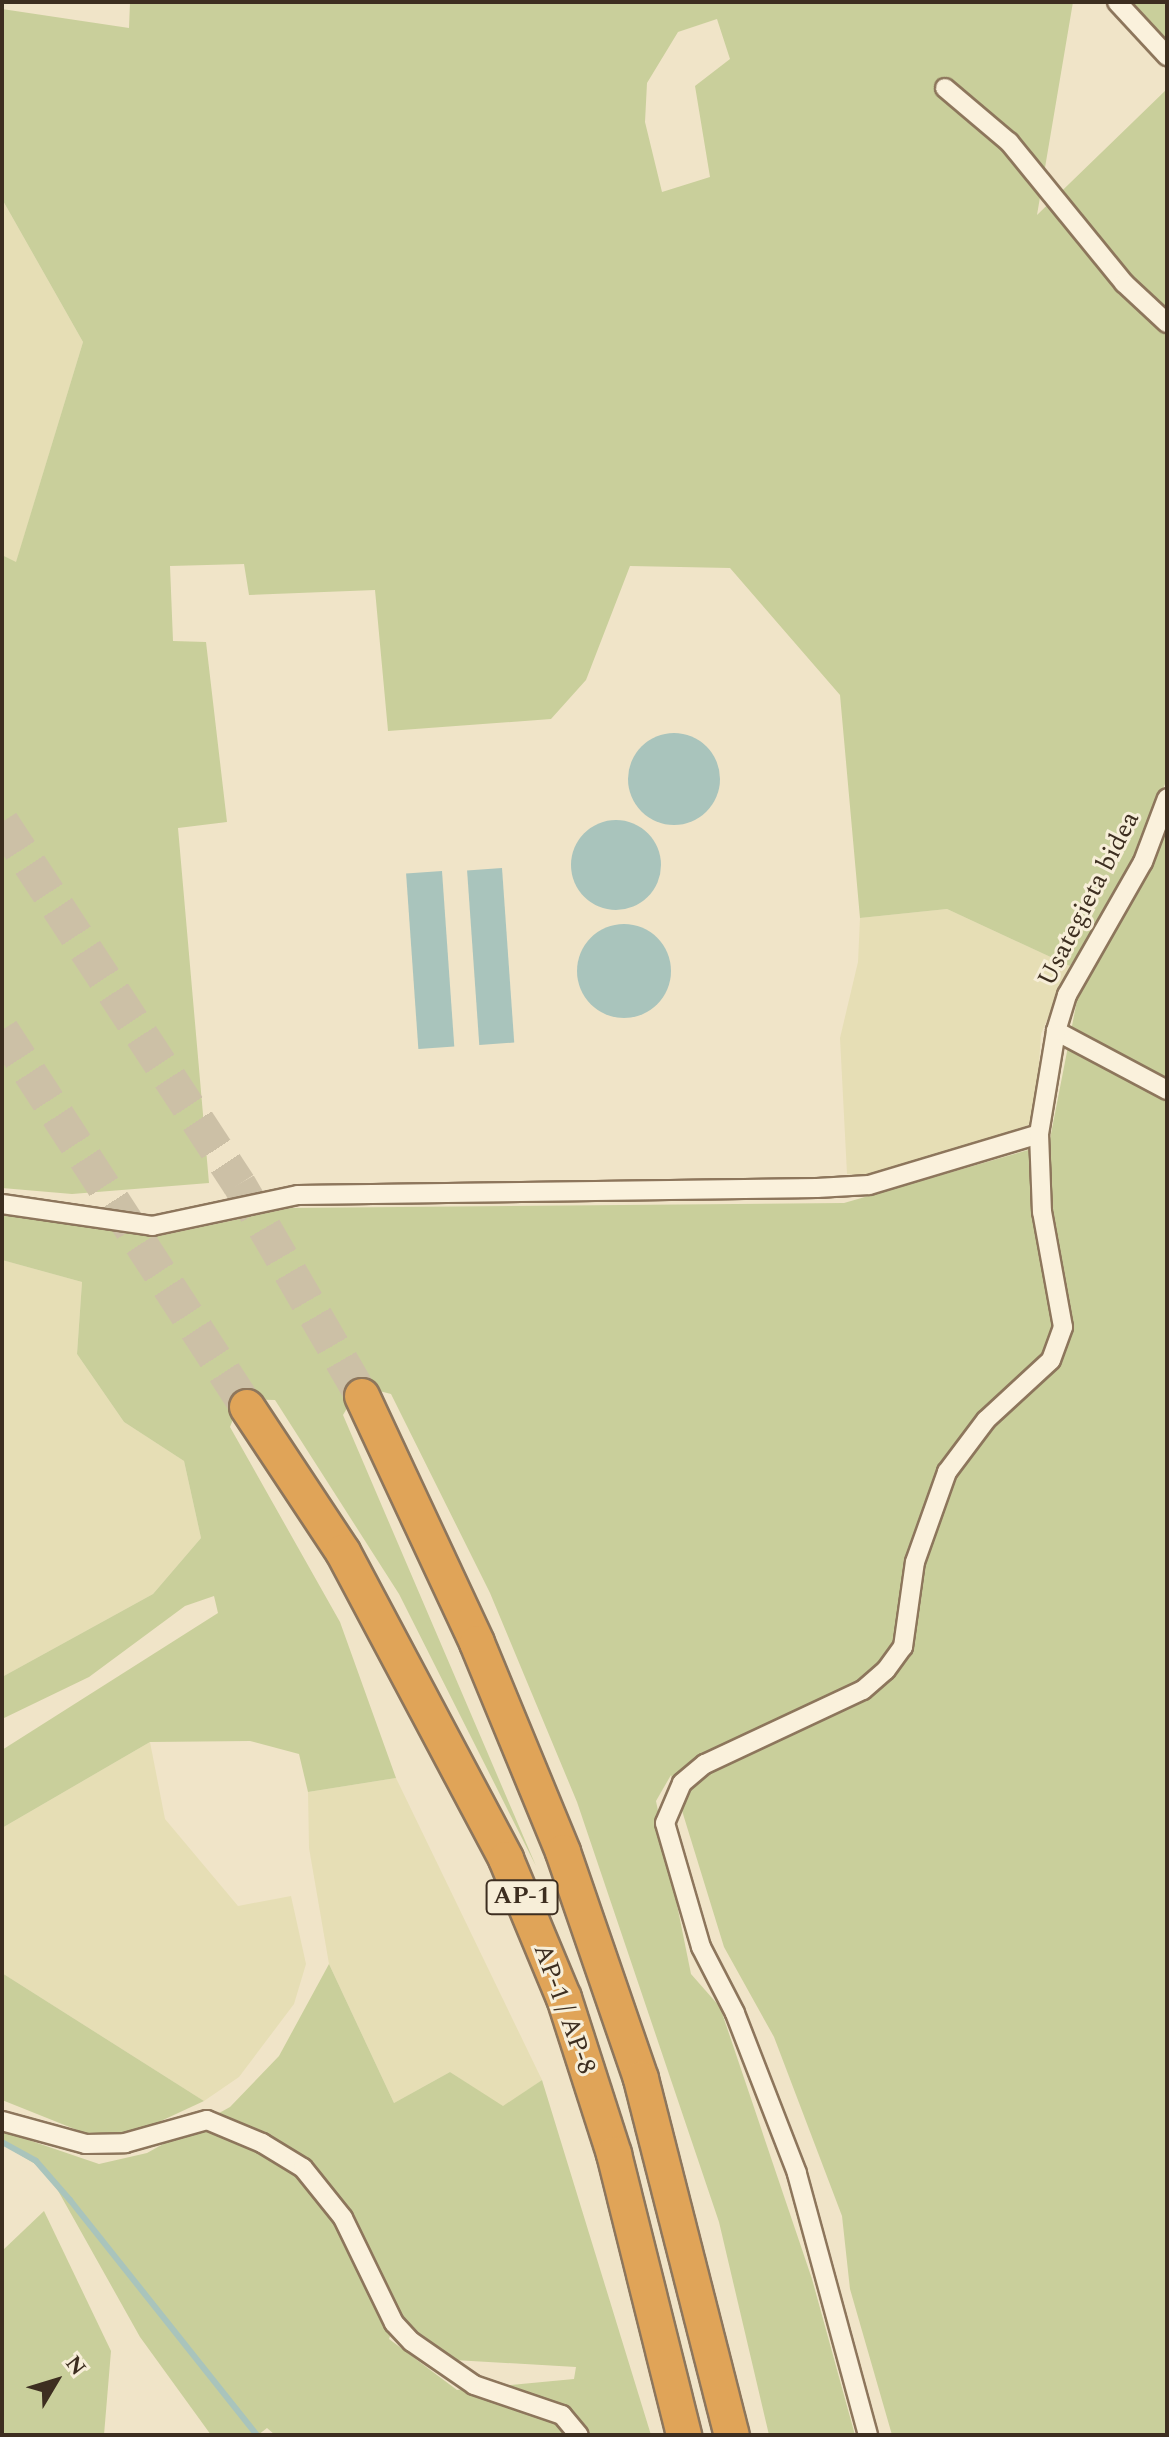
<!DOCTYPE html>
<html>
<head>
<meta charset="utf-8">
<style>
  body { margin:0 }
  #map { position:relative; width:1169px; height:2437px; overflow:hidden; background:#f0e4c8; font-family:Spectral,serif }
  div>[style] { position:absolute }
  .farmland>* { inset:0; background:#e6deb5 }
  .green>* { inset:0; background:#c9cf9b }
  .water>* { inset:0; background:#a9c4bc; transform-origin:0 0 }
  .round { border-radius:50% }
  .stream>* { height:6px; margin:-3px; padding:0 3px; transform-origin:3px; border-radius:3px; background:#a9c4bc }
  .highway-tunnel>* { height:34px; margin-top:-17px; transform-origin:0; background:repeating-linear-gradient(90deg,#ccc0a6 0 34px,transparent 0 51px) }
  .roads { filter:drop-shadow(2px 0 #8d765c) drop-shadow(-2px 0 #8d765c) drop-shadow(0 2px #8d765c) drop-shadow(0 -2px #8d765c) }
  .street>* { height:18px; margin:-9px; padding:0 9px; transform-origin:9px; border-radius:9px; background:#faf1dc }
  .highway>* { height:34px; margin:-17px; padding:0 17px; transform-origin:17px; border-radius:17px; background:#e0a458 }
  span { translate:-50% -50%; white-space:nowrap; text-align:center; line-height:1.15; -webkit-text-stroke:6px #f7eed8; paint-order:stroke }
  .shield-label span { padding:2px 6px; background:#f7eed8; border:2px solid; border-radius:6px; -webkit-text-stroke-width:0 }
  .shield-label { font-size:24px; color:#3d2e20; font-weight:700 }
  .street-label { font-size:26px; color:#3d2e20 }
  .frame { position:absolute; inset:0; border:4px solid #3d2e20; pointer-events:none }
  .north { position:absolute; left:16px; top:2341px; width:80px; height:80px; -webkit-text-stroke:6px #f7eed8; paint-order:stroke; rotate:52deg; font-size:22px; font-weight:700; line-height:32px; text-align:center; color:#3d2e20 }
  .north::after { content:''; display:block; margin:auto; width:28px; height:36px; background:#3d2e20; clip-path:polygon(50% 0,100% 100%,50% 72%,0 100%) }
</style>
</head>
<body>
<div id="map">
  <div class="farmland">
    <div style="clip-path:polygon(2px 199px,83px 342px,16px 563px,2px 555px)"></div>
    <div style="clip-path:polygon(947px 909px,1070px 966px,1041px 1034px,1035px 1123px,872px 1177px,847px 1174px,840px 1038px,858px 962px,860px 918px)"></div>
    <div style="clip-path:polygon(2px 1260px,82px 1282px,77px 1354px,124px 1422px,184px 1461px,201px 1538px,153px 1594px,2px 1677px)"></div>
    <div style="clip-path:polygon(150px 1742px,165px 1819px,238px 1906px,291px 1896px,306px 1964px,294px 2004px,239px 2077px,204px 2101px,2px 1973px,2px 1828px)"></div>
    <div style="clip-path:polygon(396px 1778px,542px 2080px,503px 2107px,450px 2072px,394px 2103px,329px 1964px,309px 1848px,308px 1792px)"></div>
  </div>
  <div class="green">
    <div style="clip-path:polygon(evenodd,130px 2px,1073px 2px,1037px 215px,1167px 89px,1167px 779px,1126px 881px,1070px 966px,947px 909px,860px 918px,840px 695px,730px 568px,630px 566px,586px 680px,551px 719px,388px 731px,375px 590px,249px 595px,244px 564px,170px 566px,173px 641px,206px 642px,227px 822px,178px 828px,209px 1183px,72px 1194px,2px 1188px,2px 555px,16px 562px,83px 342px,2px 199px,2px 9px,129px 28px,130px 2px,717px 19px,730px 59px,695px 86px,710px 177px,662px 192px,645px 122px,647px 83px,678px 32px,717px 19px)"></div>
    <div style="clip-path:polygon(1128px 2px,1167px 2px,1167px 41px)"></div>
    <div style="clip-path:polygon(1167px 820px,1167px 2435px,892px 2435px,850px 2289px,842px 2216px,774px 2037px,724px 1947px,671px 1775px,656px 1801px,691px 1974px,720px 2007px,812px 2279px,855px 2435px,769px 2435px,719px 2222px,577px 1802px,490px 1593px,391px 1394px,360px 1386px,343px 1415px,536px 1866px,399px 1594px,275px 1400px,241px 1399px,230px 1427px,340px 1622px,396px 1778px,308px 1792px,299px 1754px,250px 1741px,150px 1742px,2px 1828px,2px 1750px,218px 1613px,214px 1596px,185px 1606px,89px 1677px,2px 1719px,2px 1677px,153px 1594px,201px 1538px,184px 1461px,124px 1422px,77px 1354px,82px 1282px,2px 1260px,2px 1215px,159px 1236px,291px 1208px,844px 1203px,1049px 1144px,1079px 990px)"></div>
    <div style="clip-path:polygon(evenodd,329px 1964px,394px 2103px,450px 2072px,503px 2106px,542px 2080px,651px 2435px,275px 2435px,267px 2428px,258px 2435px,211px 2435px,140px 2337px,47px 2171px,2px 2144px,2px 2131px,99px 2164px,147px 2153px,230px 2107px,279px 2056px,329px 1964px,398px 2312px,425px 2343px,454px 2360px,576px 2367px,574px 2379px,457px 2390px,389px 2339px,398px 2312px)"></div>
    <div style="clip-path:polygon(2px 1973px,204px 2101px,135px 2133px,92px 2136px,2px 2100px)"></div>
    <div style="clip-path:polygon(44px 2211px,111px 2351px,104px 2435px,2px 2435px,2px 2251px)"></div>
  </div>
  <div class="water">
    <div class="round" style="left:628px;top:733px;width:92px;height:92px"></div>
    <div class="round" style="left:571px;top:820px;width:90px;height:90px"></div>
    <div style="left:502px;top:868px;width:175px;height:35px;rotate:86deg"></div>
    <div style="left:442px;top:871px;width:176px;height:36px;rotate:86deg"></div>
    <div class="round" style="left:577px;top:924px;width:94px;height:94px"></div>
  </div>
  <div class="stream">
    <div style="left:2px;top:2142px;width:39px;rotate:29deg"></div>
    <div style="left:36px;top:2161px;width:52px;rotate:48.9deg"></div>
    <div style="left:70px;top:2200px;width:300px;rotate:51.5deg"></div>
  </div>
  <div class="highway-tunnel">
    <div style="left:2px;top:822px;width:433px;rotate:56.8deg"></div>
    <div style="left:239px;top:1184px;width:245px;rotate:59.9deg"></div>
    <div style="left:2px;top:1030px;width:450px;rotate:57deg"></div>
  </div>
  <div class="roads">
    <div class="street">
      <div style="left:1117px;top:2px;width:74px;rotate:47.2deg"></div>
      <div style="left:945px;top:88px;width:84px;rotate:40.2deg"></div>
      <div style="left:1009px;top:142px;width:182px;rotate:50.8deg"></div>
      <div style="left:1124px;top:283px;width:59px;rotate:42.9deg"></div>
      <div style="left:1056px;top:1031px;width:126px;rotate:28deg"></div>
      <div style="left:2px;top:1204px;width:152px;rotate:8.3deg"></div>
      <div style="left:152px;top:1226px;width:149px;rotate:-12deg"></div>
      <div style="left:298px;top:1195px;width:519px;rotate:-0.77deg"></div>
      <div style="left:817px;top:1188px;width:52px;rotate:-3.3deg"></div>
      <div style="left:869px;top:1185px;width:177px;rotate:-16.7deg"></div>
      <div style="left:2px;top:2121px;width:87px;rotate:15.3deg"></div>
      <div style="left:86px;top:2144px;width:39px;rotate:-1deg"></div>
      <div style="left:125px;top:2143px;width:85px;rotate:-15.7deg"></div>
      <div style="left:207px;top:2120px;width:60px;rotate:22.7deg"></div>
      <div style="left:262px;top:2143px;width:48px;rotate:31.4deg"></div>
      <div style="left:303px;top:2168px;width:64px;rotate:51.3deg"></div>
      <div style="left:343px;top:2218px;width:117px;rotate:64.1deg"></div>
      <div style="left:394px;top:2323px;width:26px;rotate:47deg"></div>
      <div style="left:412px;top:2342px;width:75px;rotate:34.7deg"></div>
      <div style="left:474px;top:2385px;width:93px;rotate:18.8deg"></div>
      <div style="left:562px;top:2415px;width:26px;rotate:50deg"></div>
      <div style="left:868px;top:2435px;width:271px;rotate:-105.2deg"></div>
      <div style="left:797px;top:2173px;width:172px;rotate:-111.2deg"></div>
      <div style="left:735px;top:2013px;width:74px;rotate:-117.3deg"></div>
      <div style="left:701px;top:1947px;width:129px;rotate:-106.2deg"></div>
      <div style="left:665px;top:1823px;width:43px;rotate:-67deg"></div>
      <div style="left:682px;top:1783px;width:30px;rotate:-40deg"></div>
      <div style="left:705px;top:1764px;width:174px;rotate:-25.1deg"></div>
      <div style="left:863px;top:1690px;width:30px;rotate:-41deg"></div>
      <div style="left:886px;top:1670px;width:29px;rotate:-54deg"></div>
      <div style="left:903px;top:1647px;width:86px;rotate:-82deg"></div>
      <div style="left:915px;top:1562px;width:96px;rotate:-70.4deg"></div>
      <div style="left:947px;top:1472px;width:65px;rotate:-53.1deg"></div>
      <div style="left:986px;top:1420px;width:88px;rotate:-42.7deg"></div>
      <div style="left:1051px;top:1360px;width:35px;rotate:-70deg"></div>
      <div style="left:1063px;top:1327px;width:117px;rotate:-100.3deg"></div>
      <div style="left:1042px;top:1212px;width:78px;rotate:-92.2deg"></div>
      <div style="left:1039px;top:1134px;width:104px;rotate:-80.6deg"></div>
      <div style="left:1056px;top:1031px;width:38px;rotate:-73deg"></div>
      <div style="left:1067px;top:995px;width:153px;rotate:-60.3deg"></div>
      <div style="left:1143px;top:862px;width:68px;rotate:-69.4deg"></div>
    </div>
    <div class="highway">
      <div style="left:362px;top:1396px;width:272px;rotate:65deg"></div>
      <div style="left:477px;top:1643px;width:226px;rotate:67.6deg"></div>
      <div style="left:563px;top:1852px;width:240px;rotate:71deg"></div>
      <div style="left:641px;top:2079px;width:367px;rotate:75.7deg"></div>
      <div style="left:247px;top:1407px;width:174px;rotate:56.5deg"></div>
      <div style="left:343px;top:1552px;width:348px;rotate:62deg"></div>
      <div style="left:506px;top:1859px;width:151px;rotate:67.4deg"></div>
      <div style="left:564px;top:1998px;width:164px;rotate:72.2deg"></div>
      <div style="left:614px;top:2154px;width:290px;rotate:76deg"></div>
    </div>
  </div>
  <div class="shield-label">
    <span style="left:522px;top:1897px">AP-1</span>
  </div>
  <div class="street-label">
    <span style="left:1089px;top:899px;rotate:-63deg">Usategieta bidea</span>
    <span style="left:564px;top:2009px;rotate:70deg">AP-1 / AP-8</span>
  </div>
  <div class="frame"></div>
  <div class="north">N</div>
</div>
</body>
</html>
